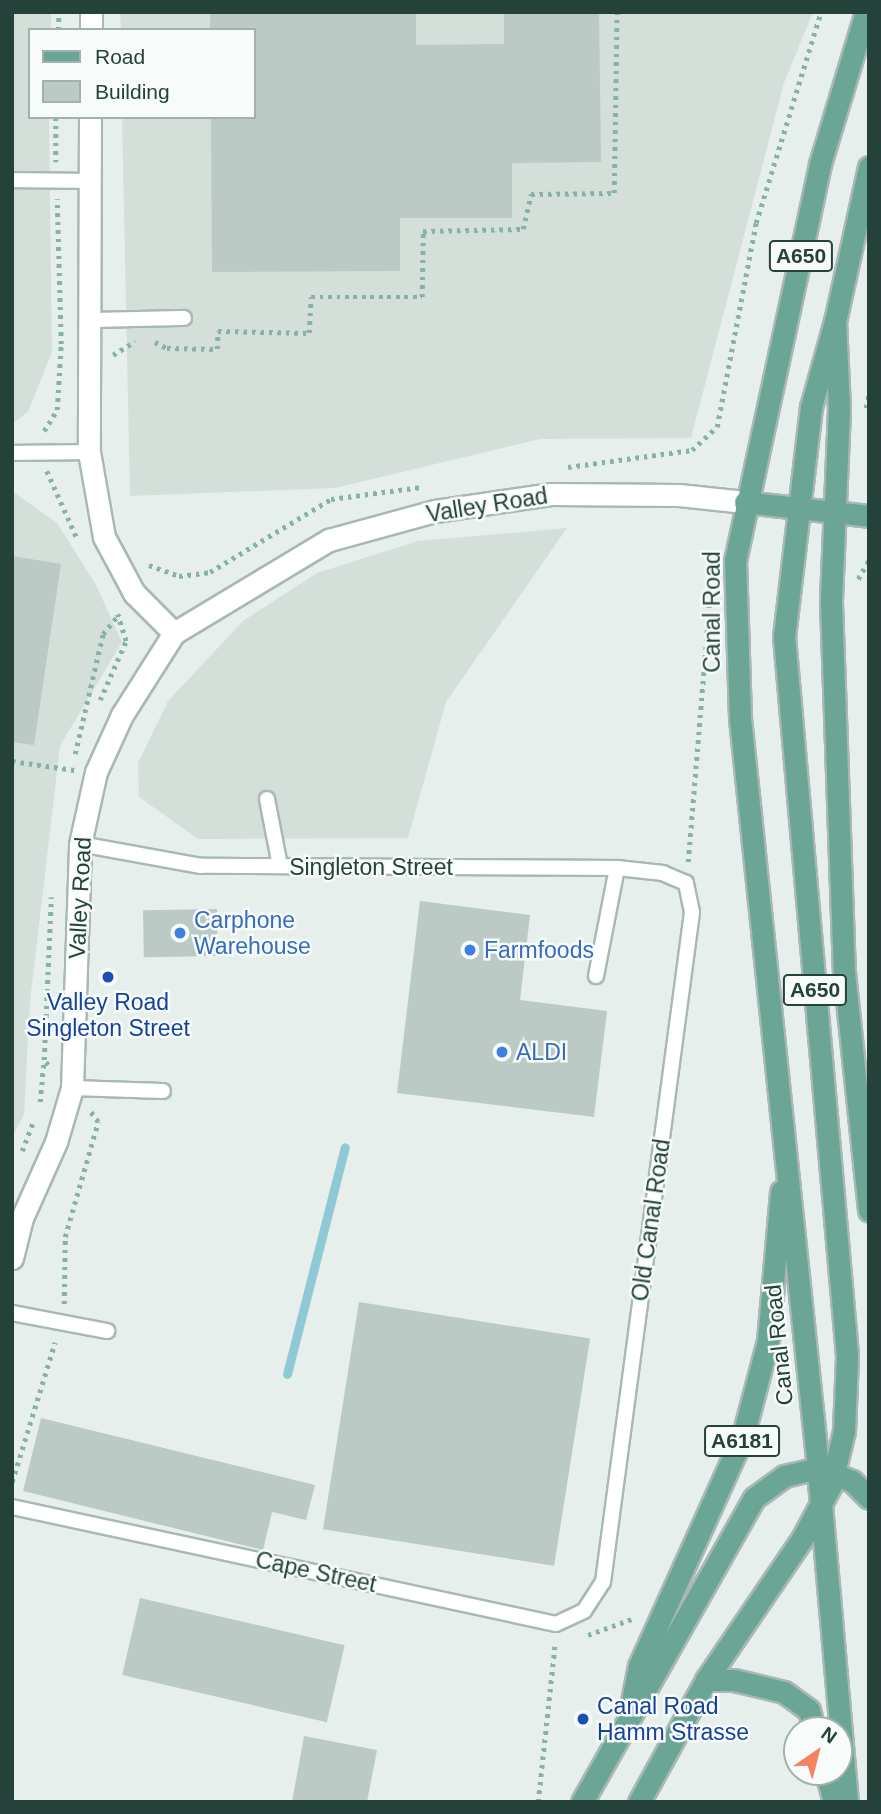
<!DOCTYPE html>
<html>
<head>
<meta charset="utf-8">
<style>
  body { margin:0 }
  #map { position:relative; width:881px; height:1814px; overflow:hidden; background:#e6efeb; font-family:Helvetica,sans-serif }
  div>[style] { position:absolute }
  .built>* { inset:0; background:#d4dfda }
  .stream>* { height:9px; margin:-4.5px; padding:0 4.5px; transform-origin:4.5px; border-radius:4.5px; background:#8ec9d4 }
  .building>* { inset:0; background:#bbcac4; transform-origin:0 0 }
  .path>* { height:4.5px; margin-top:-2.25px; transform-origin:0; background:repeating-linear-gradient(90deg,#86b3a5 0 3.5px,transparent 0 8.5px) }
  .roads { filter:drop-shadow(2px 0 #a8b8b2) drop-shadow(-2px 0 #a8b8b2) drop-shadow(0 2px #a8b8b2) drop-shadow(0 -2px #a8b8b2) }
  .lane>* { height:14px; margin:-7px; padding:0 7px; transform-origin:7px; border-radius:7px; background:#fff }
  .secondary>* { height:21px; margin:-10.5px; padding:0 10.5px; transform-origin:10.5px; border-radius:10.5px; background:#fff }
  .primary>* { height:21px; margin:-10.5px; padding:0 10.5px; transform-origin:10.5px; border-radius:10.5px; background:#6aa596 }
  .dots>* { width:19px; height:19px; translate:-50% -50%; box-sizing:border-box; border:4px solid #f7fbf9; border-radius:50% }
  span { translate:-50% -50%; white-space:nowrap; text-align:center; line-height:1.15; -webkit-text-stroke:5px #f7fbf9; paint-order:stroke }
  .shield-label span { padding:2px 5px; background:#f7fbf9; border:2px solid; border-radius:5px; -webkit-text-stroke-width:0 }
  .shield-label { font-size:21px; color:#24423a; font-weight:700 }
  .street-label { font-size:23px; color:#24423a }
  .shop-label { font-size:23px; color:#366cbe }
  .left { translate:0 -50%; text-align:left }
  .transit-label { font-size:23px; color:#164399 }
  .frame { position:absolute; inset:0; border:14px solid #24423a; pointer-events:none }
  .legend { position:absolute; left:28px; top:28px; width:228px; height:91px; box-sizing:border-box; background:#f7fbf9; border:2px solid #a3b1ad; margin:0; padding:9px 12px; list-style:none; font-size:21px; color:#24423a }
  .legend li { display:flex; align-items:center; gap:14px; height:35px }
  .legend b { width:35px; border:2px solid #a3b1ad }
  .north { position:absolute; left:783px; top:1716px; width:70px; height:70px; box-sizing:border-box; background:#f7fbf9; border:2px solid #a3b1ad; border-radius:50%; rotate:35deg; font-size:19px; font-weight:700; line-height:28px; text-align:center; color:#24423a }
  .north::after { content:''; display:block; margin:auto; width:24px; height:32px; background:#f4845f; clip-path:polygon(50% 0,100% 100%,50% 72%,0 100%) }
</style>
</head>
<body>
<div id="map">
  <div class="built">
    <div style="clip-path:polygon(12px 12px,51px 12px,51px 30px,30px 30px,30px 117px,49px 117px,52px 352px,28px 412px,12px 424px)"></div>
    <div style="clip-path:polygon(120px 12px,813px 12px,784px 83px,691px 438px,540px 439px,335px 488px,130px 496px,122px 117px,254px 117px,254px 30px,121px 30px)"></div>
    <div style="clip-path:polygon(12px 491px,57px 523px,96px 585px,122px 642px,60px 746px,30px 1002px,24px 1115px,12px 1137px)"></div>
    <div style="clip-path:polygon(567px 528px,446px 702px,408px 838px,198px 839px,139px 797px,138px 763px,168px 701px,243px 621px,317px 573px,418px 541px)"></div>
  </div>
  <div class="stream">
    <div style="left:287px;top:1374px;width:234px;rotate:-75.7deg"></div>
  </div>
  <div class="building">
    <div style="clip-path:polygon(210px 12px,416px 12px,416px 45px,504px 44px,504px 12px,599px 12px,601px 162px,512px 163px,512px 218px,400px 218px,400px 271px,212px 272px,211px 117px,254px 117px,254px 30px,210px 30px)"></div>
    <div style="clip-path:polygon(12px 556px,61px 564px,34px 745px,12px 742px)"></div>
    <div style="clip-path:polygon(420px 901px,530px 915px,520px 1000px,607px 1011px,594px 1117px,397px 1093px)"></div>
    <div style="left:217px;top:909px;width:47px;height:74px;rotate:89deg"></div>
    <div style="left:359px;top:1302px;width:234px;height:230px;rotate:9deg"></div>
    <div style="clip-path:polygon(41px 1418px,315px 1485px,306px 1520px,272px 1512px,263px 1550px,23px 1491px)"></div>
    <div style="left:140px;top:1598px;width:210px;height:79px;rotate:13deg"></div>
    <div style="clip-path:polygon(304px 1736px,377px 1750px,367px 1802px,292px 1802px)"></div>
  </div>
  <div class="path">
    <div style="left:58px;top:30px;width:18px;rotate:-87deg"></div>
    <div style="left:56px;top:117px;width:45px;rotate:90deg"></div>
    <div style="left:155px;top:342px;width:13px;rotate:27deg"></div>
    <div style="left:167px;top:348px;width:50px;rotate:1.1deg"></div>
    <div style="left:217px;top:349px;width:18px;rotate:-87deg"></div>
    <div style="left:218px;top:331px;width:91px;rotate:1.3deg"></div>
    <div style="left:309px;top:333px;width:36px;rotate:-87deg"></div>
    <div style="left:311px;top:297px;width:111px"></div>
    <div style="left:422px;top:297px;width:66px;rotate:-89.1deg"></div>
    <div style="left:423px;top:231px;width:100px;rotate:-1.1deg"></div>
    <div style="left:523px;top:229px;width:36px;rotate:-77deg"></div>
    <div style="left:531px;top:194px;width:83px;rotate:-0.7deg"></div>
    <div style="left:614px;top:193px;width:181px;rotate:-89.1deg"></div>
    <div style="left:113px;top:355px;width:26px;rotate:-32deg"></div>
    <div style="left:866px;top:408px;width:16px;rotate:-79deg"></div>
    <div style="left:44px;top:431px;width:25px;rotate:-58deg"></div>
    <div style="left:57px;top:410px;width:66px;rotate:-86.5deg"></div>
    <div style="left:61px;top:344px;width:145px;rotate:-91.6deg"></div>
    <div style="left:568px;top:467px;width:125px;rotate:-7.8deg"></div>
    <div style="left:692px;top:450px;width:34px;rotate:-43deg"></div>
    <div style="left:717px;top:427px;width:208px;rotate:-79.2deg"></div>
    <div style="left:756px;top:223px;width:221px;rotate:-72.9deg"></div>
    <div style="left:47px;top:471px;width:73px;rotate:65.9deg"></div>
    <div style="left:149px;top:565px;width:32px;rotate:20deg"></div>
    <div style="left:179px;top:576px;width:31px;rotate:-7deg"></div>
    <div style="left:210px;top:572px;width:141px;rotate:-31.1deg"></div>
    <div style="left:331px;top:499px;width:91px;rotate:-7.6deg"></div>
    <div style="left:858px;top:579px;width:22px;rotate:-60deg"></div>
    <div style="left:100px;top:700px;width:64px;rotate:-66.2deg"></div>
    <div style="left:126px;top:641px;width:28px;rotate:-108deg"></div>
    <div style="left:75px;top:754px;width:123px;rotate:-76.9deg"></div>
    <div style="left:103px;top:634px;width:26px;rotate:-51deg"></div>
    <div style="left:12px;top:761px;width:63px;rotate:8.3deg"></div>
    <div style="left:688px;top:862px;width:258px;rotate:-85.3deg"></div>
    <div style="left:48px;top:1065px;width:6px;rotate:-129deg"></div>
    <div style="left:44px;top:1060px;width:163px;rotate:-87.5deg"></div>
    <div style="left:40px;top:1102px;width:44px;rotate:-84.8deg"></div>
    <div style="left:22px;top:1151px;width:33px;rotate:-69deg"></div>
    <div style="left:64px;top:1304px;width:67px;rotate:-89.1deg"></div>
    <div style="left:65px;top:1237px;width:120px;rotate:-74deg"></div>
    <div style="left:98px;top:1122px;width:15px;rotate:-127deg"></div>
    <div style="left:12px;top:1482px;width:146px;rotate:-72.9deg"></div>
    <div style="left:588px;top:1635px;width:47px;rotate:-20deg"></div>
    <div style="left:538px;top:1802px;width:161px;rotate:-83.9deg"></div>
  </div>
  <div class="roads">
    <div class="lane">
      <div style="left:12px;top:180px;width:77px;rotate:0.7deg"></div>
      <div style="left:89px;top:320px;width:95px;rotate:-1.2deg"></div>
      <div style="left:12px;top:453px;width:77px;rotate:-0.7deg"></div>
      <div style="left:267px;top:799px;width:68px;rotate:79deg"></div>
      <div style="left:596px;top:976px;width:110px;rotate:-79deg"></div>
      <div style="left:72px;top:1088px;width:91px;rotate:1.9deg"></div>
      <div style="left:12px;top:1313px;width:97px;rotate:10.7deg"></div>
      <div style="left:12px;top:1507px;width:556px;rotate:12.14deg"></div>
      <div style="left:556px;top:1624px;width:31px;rotate:-25deg"></div>
      <div style="left:584px;top:1611px;width:35px;rotate:-57deg"></div>
      <div style="left:603px;top:1582px;width:676px;rotate:-82.43deg"></div>
      <div style="left:692px;top:912px;width:30px;rotate:-102deg"></div>
      <div style="left:686px;top:883px;width:25px;rotate:-157deg"></div>
      <div style="left:663px;top:873px;width:46px;rotate:-173.8deg"></div>
      <div style="left:617px;top:868px;width:416px;rotate:-179.7deg"></div>
      <div style="left:201px;top:866px;width:123px;rotate:-169.7deg"></div>
    </div>
    <div class="secondary">
      <div style="left:91px;top:30px;width:18px;rotate:-90deg"></div>
      <div style="left:90px;top:117px;width:335px;rotate:90.2deg"></div>
      <div style="left:89px;top:452px;width:86px;rotate:80deg"></div>
      <div style="left:104px;top:537px;width:64px;rotate:61.8deg"></div>
      <div style="left:134px;top:593px;width:57px;rotate:45deg"></div>
      <div style="left:12px;top:1258px;width:41px;rotate:-76deg"></div>
      <div style="left:22px;top:1218px;width:83px;rotate:-65.9deg"></div>
      <div style="left:56px;top:1142px;width:56px;rotate:-73.5deg"></div>
      <div style="left:72px;top:1088px;width:244px;rotate:-88.1deg"></div>
      <div style="left:80px;top:844px;width:74px;rotate:-77.5deg"></div>
      <div style="left:96px;top:772px;width:63px;rotate:-65.5deg"></div>
      <div style="left:122px;top:715px;width:97px;rotate:-57.6deg"></div>
      <div style="left:174px;top:633px;width:181px;rotate:-31deg"></div>
      <div style="left:329px;top:540px;width:110px;rotate:-15.3deg"></div>
      <div style="left:435px;top:511px;width:118px;rotate:-8.3deg"></div>
      <div style="left:552px;top:494px;width:127px;rotate:0.5deg"></div>
      <div style="left:679px;top:495px;width:66px;rotate:6.1deg"></div>
    </div>
    <div class="primary">
      <div style="left:869px;top:167px;width:158px;rotate:102.4deg"></div>
      <div style="left:835px;top:321px;width:88px;rotate:87.4deg"></div>
      <div style="left:839px;top:409px;width:193px;rotate:92.4deg"></div>
      <div style="left:831px;top:602px;width:370px;rotate:88deg"></div>
      <div style="left:844px;top:972px;width:240px;rotate:84deg"></div>
      <div style="left:745px;top:502px;width:125px;rotate:6.4deg"></div>
      <div style="left:706px;top:1680px;width:28px"></div>
      <div style="left:734px;top:1680px;width:51px;rotate:13.5deg"></div>
      <div style="left:784px;top:1692px;width:31px;rotate:36deg"></div>
      <div style="left:809px;top:1710px;width:21px;rotate:76deg"></div>
      <div style="left:628px;top:1722px;width:57px;rotate:-78.9deg"></div>
      <div style="left:639px;top:1666px;width:252px;rotate:-65.7deg"></div>
      <div style="left:743px;top:1436px;width:98px;rotate:-75.3deg"></div>
      <div style="left:768px;top:1341px;width:150px;rotate:-85deg"></div>
      <div style="left:826px;top:1772px;width:31px;rotate:75deg"></div>
      <div style="left:582px;top:1802px;width:349px;rotate:-60.5deg"></div>
      <div style="left:754px;top:1498px;width:37px;rotate:-36deg"></div>
      <div style="left:784px;top:1476px;width:35px;rotate:-13deg"></div>
      <div style="left:818px;top:1468px;width:36px;rotate:21deg"></div>
      <div style="left:852px;top:1481px;width:24px;rotate:45deg"></div>
      <div style="left:639px;top:1802px;width:139px;rotate:-61.2deg"></div>
      <div style="left:706px;top:1680px;width:171px;rotate:-55.8deg"></div>
      <div style="left:802px;top:1539px;width:61px;rotate:-61.8deg"></div>
      <div style="left:831px;top:1485px;width:56px;rotate:-76.5deg"></div>
      <div style="left:844px;top:1431px;width:76px;rotate:-87.7deg"></div>
      <div style="left:847px;top:1355px;width:721px;rotate:-95.01deg"></div>
      <div style="left:784px;top:637px;width:232px;rotate:-83.3deg"></div>
      <div style="left:811px;top:407px;width:89px;rotate:-74.4deg"></div>
      <div style="left:847px;top:1802px;width:335px;rotate:-95deg"></div>
      <div style="left:818px;top:1468px;width:754px;rotate:-95.94deg"></div>
      <div style="left:740px;top:718px;width:157px;rotate:-91.8deg"></div>
      <div style="left:735px;top:561px;width:406px;rotate:-77.9deg"></div>
      <div style="left:820px;top:164px;width:159px;rotate:-73.2deg"></div>
    </div>
  </div>
  <div class="dots">
    <div style="left:180px;top:933px;background:#3f7fe0"></div>
    <div style="left:470px;top:950px;background:#3f7fe0"></div>
    <div style="left:108px;top:977px;background:#1a4fb4"></div>
    <div style="left:502px;top:1052px;background:#3f7fe0"></div>
    <div style="left:583px;top:1719px;background:#1a4fb4"></div>
  </div>
  <div class="shield-label">
    <span style="left:801px;top:256px">A650</span>
    <span style="left:815px;top:990px">A650</span>
    <span style="left:742px;top:1441px">A6181</span>
  </div>
  <div class="street-label">
    <span style="left:487px;top:505px;rotate:-9deg">Valley Road</span>
    <span style="left:712px;top:612px;rotate:-90deg">Canal Road</span>
    <span style="left:371px;top:867px">Singleton Street</span>
    <span style="left:80px;top:898px;rotate:-87deg">Valley Road</span>
    <span style="left:651px;top:1220px;rotate:-82deg">Old Canal Road</span>
    <span style="left:779px;top:1345px;rotate:-96deg">Canal Road</span>
    <span style="left:316px;top:1572px;rotate:12deg">Cape Street</span>
  </div>
  <div class="shop-label">
    <span class="left" style="left:194px;top:933px">Carphone<br>Warehouse</span>
    <span class="left" style="left:484px;top:950px">Farmfoods</span>
    <span class="left" style="left:516px;top:1052px">ALDI</span>
  </div>
  <div class="transit-label">
    <span style="left:108px;top:1015px">Valley Road<br>Singleton Street</span>
    <span class="left" style="left:597px;top:1719px">Canal Road<br>Hamm Strasse</span>
  </div>
  <div class="frame"></div>
  <ul class="legend">
  <li><b style="height:9px;background:#6aa596"></b>Road</li>
  <li><b style="height:19px;background:#bbcac4"></b>Building</li>
  </ul>
  <div class="north">N</div>
</div>
</body>
</html>
